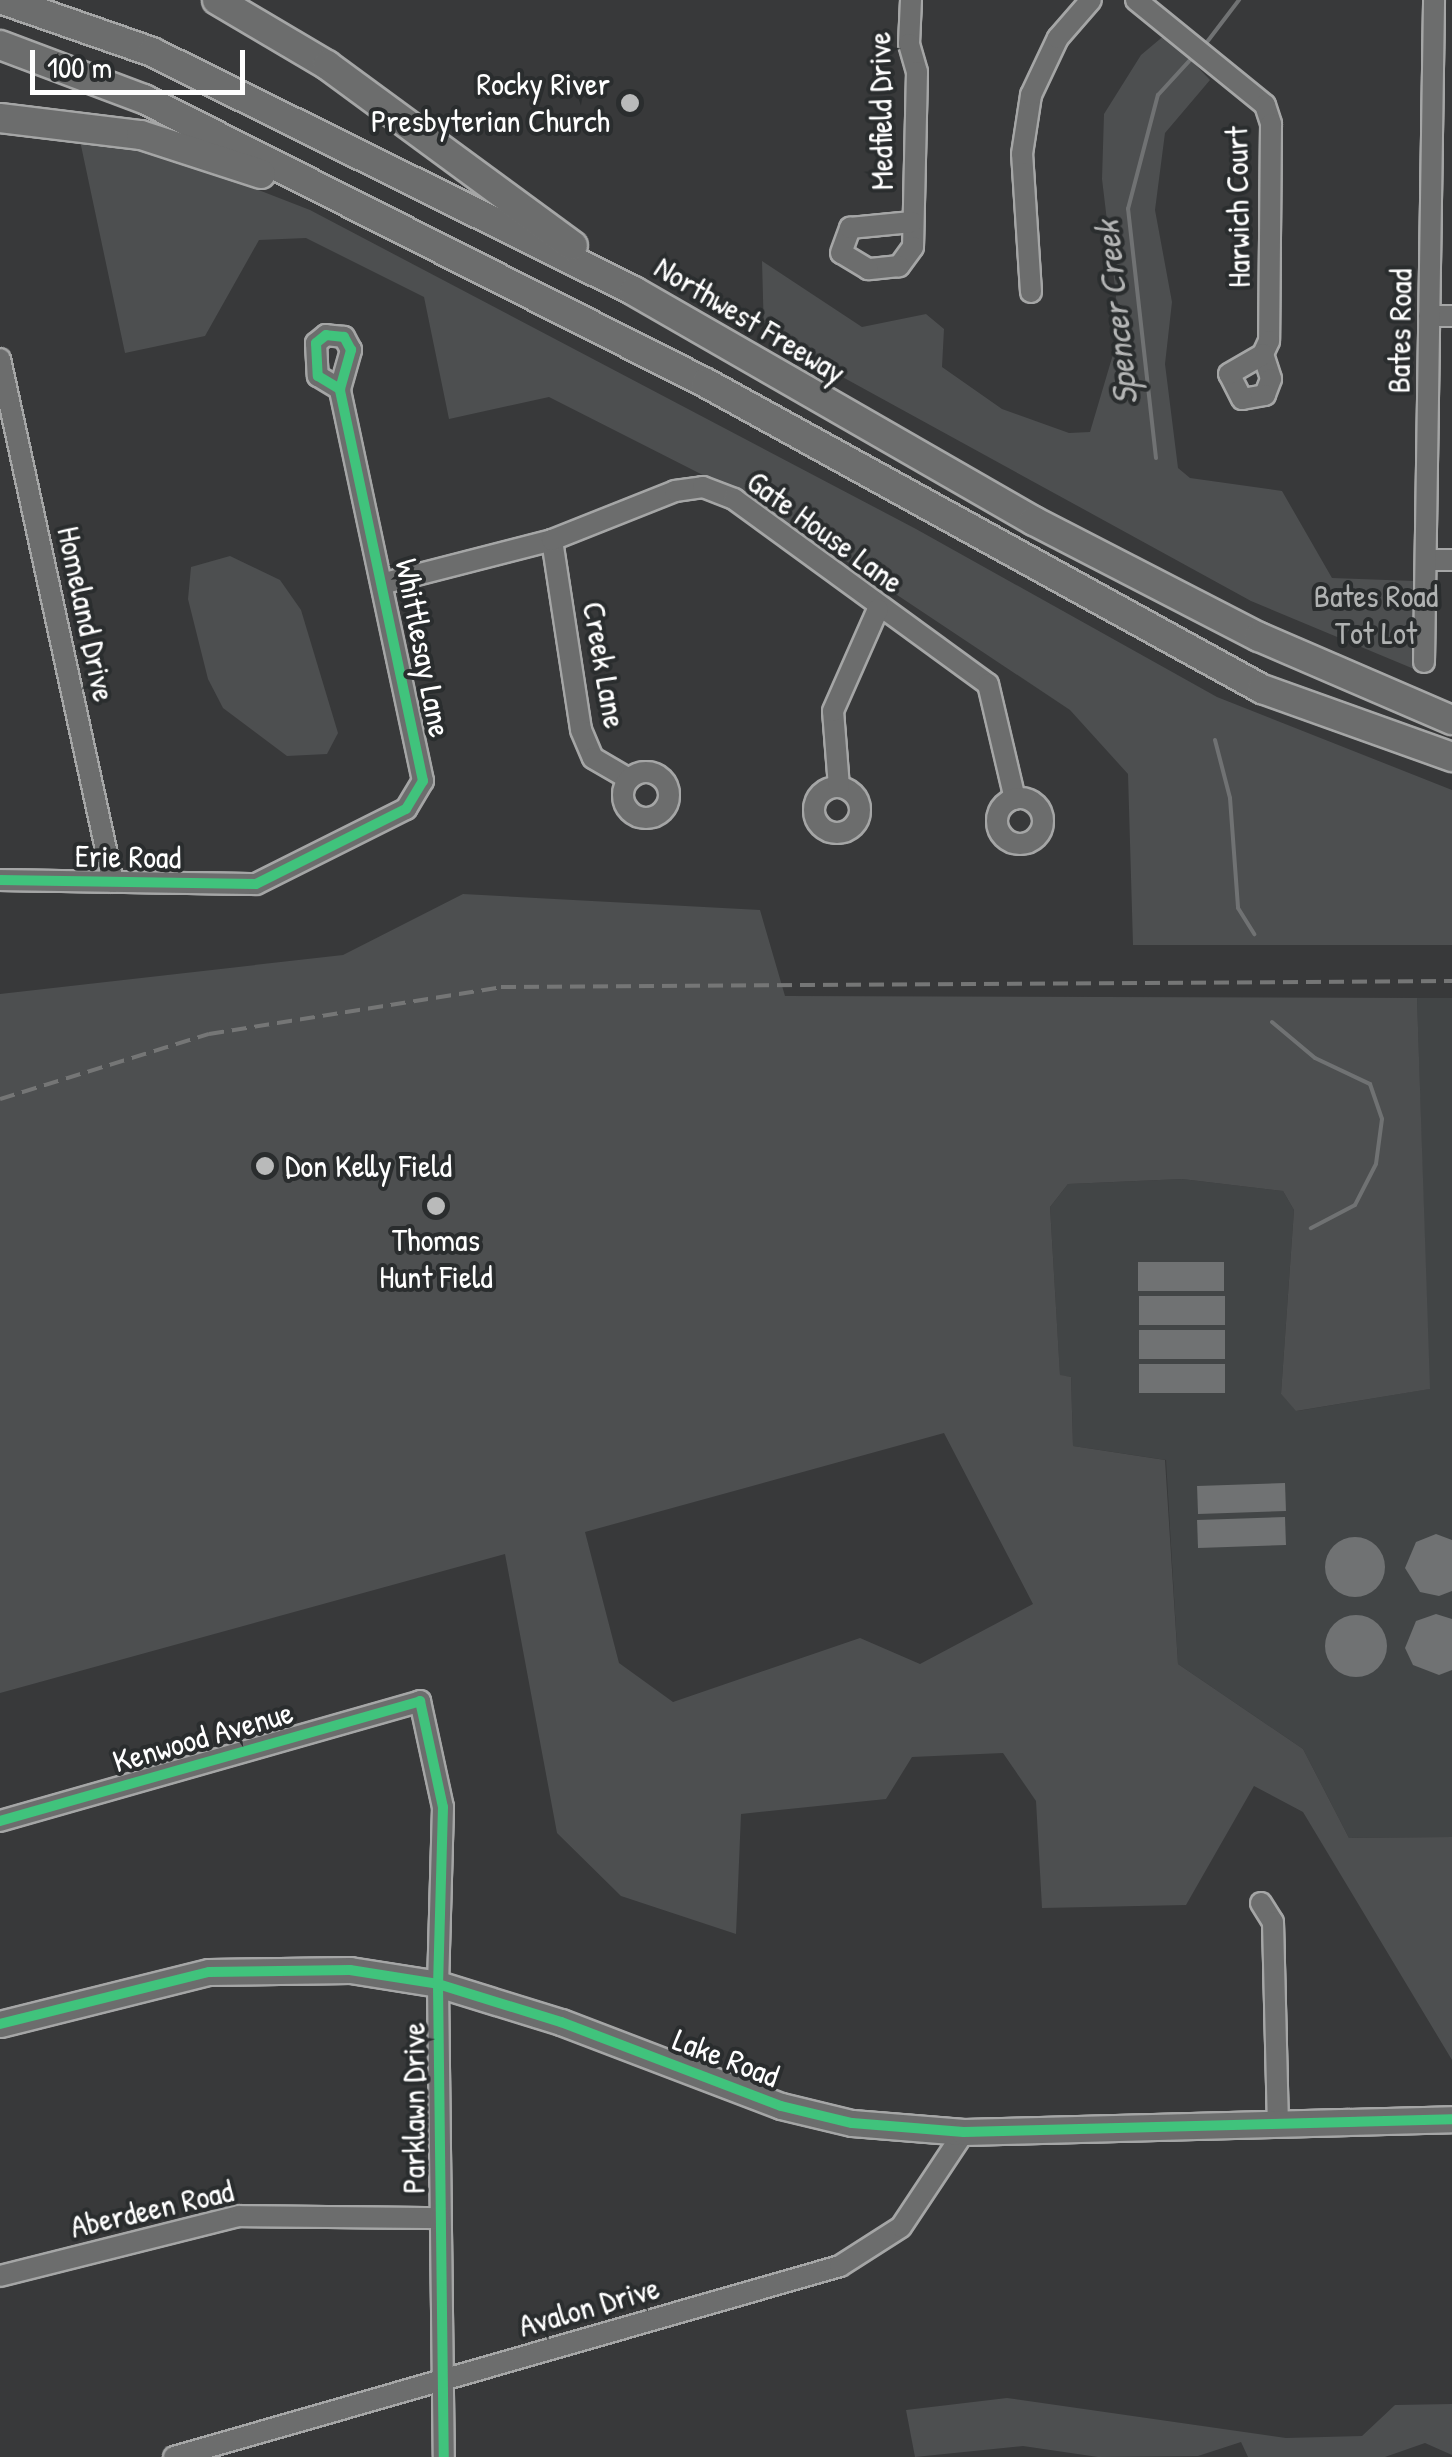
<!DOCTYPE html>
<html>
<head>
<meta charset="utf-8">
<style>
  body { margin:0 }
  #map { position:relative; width:1452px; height:2457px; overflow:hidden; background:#38393a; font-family:"Patrick Hand",sans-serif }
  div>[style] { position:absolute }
  .built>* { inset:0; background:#424546 }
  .green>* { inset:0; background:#4d4f50 }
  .water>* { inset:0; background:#707273; transform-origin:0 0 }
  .round { border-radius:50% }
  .stream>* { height:4px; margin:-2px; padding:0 2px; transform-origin:2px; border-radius:2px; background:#707273 }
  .roads { filter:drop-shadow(2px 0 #a5a6a6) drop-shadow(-2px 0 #a5a6a6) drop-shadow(0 2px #a5a6a6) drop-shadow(0 -2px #a5a6a6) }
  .minor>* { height:20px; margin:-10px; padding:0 10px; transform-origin:10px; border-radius:10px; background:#6c6d6d }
  .minor>.ring { margin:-10px; padding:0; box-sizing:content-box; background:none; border:20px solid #6c6d6d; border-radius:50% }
  .major>* { height:25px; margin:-12.5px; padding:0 12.5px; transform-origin:12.5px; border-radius:12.5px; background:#6c6d6d }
  .highway>* { height:28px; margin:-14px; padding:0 14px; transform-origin:14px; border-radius:14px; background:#6c6d6d }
  .rail>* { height:4px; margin-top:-2px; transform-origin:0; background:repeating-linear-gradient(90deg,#757676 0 15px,transparent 0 23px) }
  .cycleway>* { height:10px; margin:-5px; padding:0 5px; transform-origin:5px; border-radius:5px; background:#40c37c }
  .dots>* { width:28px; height:28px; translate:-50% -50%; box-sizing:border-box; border:5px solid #2a2d2e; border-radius:50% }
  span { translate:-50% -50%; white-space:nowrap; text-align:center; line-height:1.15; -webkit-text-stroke:8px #2a2d2e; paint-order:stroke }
  .poi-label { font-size:32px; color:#fff }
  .right { translate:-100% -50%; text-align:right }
  .left { translate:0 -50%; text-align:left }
  .street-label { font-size:32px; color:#fff }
  .park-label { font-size:32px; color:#b0b2b2 }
  .water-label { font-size:35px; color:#b4b5b5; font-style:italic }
  .scale { position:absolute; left:30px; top:50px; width:215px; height:45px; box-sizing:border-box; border:5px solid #fff; border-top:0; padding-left:12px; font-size:30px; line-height:35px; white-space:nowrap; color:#fff; -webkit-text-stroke:8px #2a2d2e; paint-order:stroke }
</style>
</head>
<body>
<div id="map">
  <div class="built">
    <div style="clip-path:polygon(1417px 998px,1452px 998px,1452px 1837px,1349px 1838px,1303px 1749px,1178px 1664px,1166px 1460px,1073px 1446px,1071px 1377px,1060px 1376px,1050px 1207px,1068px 1184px,1182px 1179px,1283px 1191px,1294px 1210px,1281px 1394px,1297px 1411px,1429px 1389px)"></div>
  </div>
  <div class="green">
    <div style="clip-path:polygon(1166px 34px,1210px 80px,1165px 133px,1155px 210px,1172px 302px,1165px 364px,1178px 468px,1190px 478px,1282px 491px,1332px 578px,1414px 581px,1414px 669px,1251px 601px,764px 334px,762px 261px,862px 327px,926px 314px,944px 329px,942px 367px,1002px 409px,1069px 433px,1090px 432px,1114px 351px,1116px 296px,1102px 179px,1104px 114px,1141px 55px)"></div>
    <div style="clip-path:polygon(79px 136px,182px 160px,310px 210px,916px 529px,1217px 697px,1452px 790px,1452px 945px,1133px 945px,1128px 774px,1070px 710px,762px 505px,549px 397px,449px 419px,424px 297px,306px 238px,259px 240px,205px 336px,125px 353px)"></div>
    <div style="clip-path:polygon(230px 556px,280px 580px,301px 610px,338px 733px,327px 754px,287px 756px,223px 708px,208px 679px,188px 599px,191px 567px)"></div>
    <div style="clip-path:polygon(evenodd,463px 894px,760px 910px,785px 996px,1417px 998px,1430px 1389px,1296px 1411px,1281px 1394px,1294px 1210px,1283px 1191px,1182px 1179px,1068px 1184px,1050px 1207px,1060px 1375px,1071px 1377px,1073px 1446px,1165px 1460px,1178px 1664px,1303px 1749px,1349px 1838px,1452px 1837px,1452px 2060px,1303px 1812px,1254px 1786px,1186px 1905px,1042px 1908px,1036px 1801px,1003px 1753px,912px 1757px,886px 1799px,741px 1814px,736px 1934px,621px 1896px,557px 1833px,505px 1554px,0 1693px,0 994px,343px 955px,463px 894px,944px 1433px,1033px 1604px,920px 1664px,860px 1638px,673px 1702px,619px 1663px,585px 1532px,944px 1433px)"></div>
    <div style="clip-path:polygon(1007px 2398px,1286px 2438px,1362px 2436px,1395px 2405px,1452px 2404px,1452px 2455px,1425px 2443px,1385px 2457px,1248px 2457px,1241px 2442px,1198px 2456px,1098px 2457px,1023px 2446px,915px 2457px,906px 2410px)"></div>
  </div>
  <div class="water">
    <div style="left:1224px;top:1262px;width:29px;height:86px;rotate:90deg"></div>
    <div style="left:1139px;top:1296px;width:86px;height:29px"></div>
    <div style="left:1139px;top:1330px;width:86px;height:29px"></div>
    <div style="left:1139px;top:1364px;width:86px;height:29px"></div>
    <div style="left:1285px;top:1483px;width:28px;height:88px;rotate:88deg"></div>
    <div style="left:1285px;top:1517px;width:28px;height:88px;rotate:88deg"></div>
    <div style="clip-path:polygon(1436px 1534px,1452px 1540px,1452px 1591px,1439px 1596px,1420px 1592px,1405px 1568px,1416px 1542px)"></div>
    <div class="round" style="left:1325px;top:1537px;width:60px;height:60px"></div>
    <div style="clip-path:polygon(1436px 1614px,1452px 1619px,1452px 1670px,1439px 1675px,1413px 1665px,1405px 1648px,1416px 1621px)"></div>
    <div class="round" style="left:1325px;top:1615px;width:62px;height:62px"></div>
  </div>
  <div class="stream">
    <div style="left:1207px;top:42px;width:53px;rotate:-52.7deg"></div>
    <div style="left:1156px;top:458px;width:251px;rotate:-96.4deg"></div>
    <div style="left:1128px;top:209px;width:118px;rotate:-75.3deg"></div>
    <div style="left:1158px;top:95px;width:49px;rotate:-47.5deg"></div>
    <div style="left:1215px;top:740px;width:60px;rotate:75.5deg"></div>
    <div style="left:1230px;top:798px;width:110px;rotate:85.8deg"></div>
    <div style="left:1238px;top:908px;width:31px;rotate:58deg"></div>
    <div style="left:1272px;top:1022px;width:56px;rotate:39.9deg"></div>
    <div style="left:1315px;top:1058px;width:61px;rotate:25.3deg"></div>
    <div style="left:1370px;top:1084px;width:37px;rotate:71deg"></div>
    <div style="left:1382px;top:1119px;width:45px;rotate:97.6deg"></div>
    <div style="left:1376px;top:1164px;width:46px;rotate:117.1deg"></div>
    <div style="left:1355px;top:1205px;width:50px;rotate:152.4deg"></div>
  </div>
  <div class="roads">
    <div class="minor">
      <div style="left:911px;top:0;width:44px;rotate:92.6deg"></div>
      <div style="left:909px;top:44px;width:29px;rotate:74deg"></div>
      <div style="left:917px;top:72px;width:175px;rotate:91.3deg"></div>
      <div style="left:913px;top:247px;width:24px;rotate:126deg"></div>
      <div style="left:899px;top:266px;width:31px;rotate:174deg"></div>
      <div style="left:868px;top:269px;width:31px;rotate:-149deg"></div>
      <div style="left:841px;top:253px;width:27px;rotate:-70deg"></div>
      <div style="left:850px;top:228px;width:62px;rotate:-5.5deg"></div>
      <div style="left:1136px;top:0;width:166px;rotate:39.1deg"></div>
      <div style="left:1265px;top:105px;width:20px;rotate:72deg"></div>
      <div style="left:1271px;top:124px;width:217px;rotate:90.5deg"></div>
      <div style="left:1269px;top:341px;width:14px;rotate:115deg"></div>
      <div style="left:1263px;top:354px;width:26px;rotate:72deg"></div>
      <div style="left:1271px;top:379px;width:17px;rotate:111deg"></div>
      <div style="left:1265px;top:395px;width:23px;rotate:170deg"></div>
      <div style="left:1242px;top:399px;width:28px;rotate:-117deg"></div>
      <div style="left:1229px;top:374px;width:39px;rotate:-30deg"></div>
      <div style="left:1031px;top:292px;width:138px;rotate:-93.7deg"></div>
      <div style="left:1022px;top:154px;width:60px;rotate:-81.3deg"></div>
      <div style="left:1031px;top:95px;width:63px;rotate:-64.7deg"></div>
      <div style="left:1058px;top:38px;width:50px;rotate:-49deg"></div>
      <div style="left:1429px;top:316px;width:23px"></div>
      <div style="left:0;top:359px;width:535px;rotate:77.81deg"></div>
      <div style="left:552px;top:540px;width:192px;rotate:81.3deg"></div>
      <div style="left:581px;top:730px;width:30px;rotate:67deg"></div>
      <div style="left:593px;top:758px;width:42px;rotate:30.3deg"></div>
      <div style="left:1428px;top:560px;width:24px"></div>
      <div style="left:385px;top:583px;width:172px;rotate:-14.4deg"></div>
      <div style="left:552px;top:540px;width:132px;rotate:-21.7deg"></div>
      <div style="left:675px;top:491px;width:28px;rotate:-8deg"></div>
      <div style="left:703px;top:487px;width:33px;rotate:21deg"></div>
      <div style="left:734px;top:499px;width:314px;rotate:36.1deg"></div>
      <div style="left:988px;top:684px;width:118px;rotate:76.8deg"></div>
      <div style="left:1424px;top:662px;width:662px;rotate:-89.13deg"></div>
      <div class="ring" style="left:623px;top:772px;width:26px;height:26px"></div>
      <div class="ring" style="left:814px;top:787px;width:26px;height:26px"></div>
      <div style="left:839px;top:787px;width:76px;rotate:-94.5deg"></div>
      <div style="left:833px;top:711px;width:111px;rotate:-66.2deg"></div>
      <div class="ring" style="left:997px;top:798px;width:26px;height:26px"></div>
      <div style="left:0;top:880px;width:256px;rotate:0.9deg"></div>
      <div style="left:256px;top:884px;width:168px;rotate:-26.6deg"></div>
      <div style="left:406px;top:809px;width:33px;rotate:-59deg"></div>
      <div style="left:423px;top:781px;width:401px;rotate:-102deg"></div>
      <div style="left:340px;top:389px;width:41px;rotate:-74.2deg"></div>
      <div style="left:351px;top:350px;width:15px;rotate:-118deg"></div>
      <div style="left:344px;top:337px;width:18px;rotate:-174deg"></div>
      <div style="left:326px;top:335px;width:13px;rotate:141deg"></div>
      <div style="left:316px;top:343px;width:33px;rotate:87deg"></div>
      <div style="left:318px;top:376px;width:26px;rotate:31deg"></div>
      <div style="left:0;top:1821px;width:437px;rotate:-15.9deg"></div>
      <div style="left:420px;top:1701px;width:108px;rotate:77.8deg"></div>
      <div style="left:443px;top:1807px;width:177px;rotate:91.6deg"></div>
      <div style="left:438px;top:1984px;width:473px;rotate:89.3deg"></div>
      <div style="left:1261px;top:1903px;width:22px;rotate:58deg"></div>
      <div style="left:1273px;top:1922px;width:203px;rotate:88.6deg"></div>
      <div style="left:0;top:2276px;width:246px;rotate:-14.1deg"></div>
      <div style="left:239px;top:2216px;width:201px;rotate:0.6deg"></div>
      <div style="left:174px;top:2457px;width:693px;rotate:-16deg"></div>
      <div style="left:840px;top:2266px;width:72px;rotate:-32.6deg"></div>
      <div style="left:901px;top:2227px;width:114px;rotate:-56.4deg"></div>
    </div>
    <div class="major">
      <div style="left:0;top:2024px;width:215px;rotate:-14deg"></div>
      <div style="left:209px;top:1972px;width:141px;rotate:-0.8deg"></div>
      <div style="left:350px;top:1970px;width:89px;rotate:9deg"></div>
      <div style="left:438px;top:1984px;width:129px;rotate:17.2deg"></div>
      <div style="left:561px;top:2022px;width:235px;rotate:20.9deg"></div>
      <div style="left:781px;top:2106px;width:73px;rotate:13.5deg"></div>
      <div style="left:852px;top:2123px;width:112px;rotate:4.6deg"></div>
      <div style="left:964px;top:2132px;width:488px;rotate:-1.5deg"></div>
    </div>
    <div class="highway">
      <div style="left:3px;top:0;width:158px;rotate:19.2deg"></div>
      <div style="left:152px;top:52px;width:538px;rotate:26.37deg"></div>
      <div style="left:634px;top:291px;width:461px;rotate:29.9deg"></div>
      <div style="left:1034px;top:521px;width:253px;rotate:27.3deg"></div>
      <div style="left:1259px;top:637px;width:210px;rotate:23.3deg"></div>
      <div style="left:217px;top:0;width:128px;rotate:30.6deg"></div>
      <div style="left:327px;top:65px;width:305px;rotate:36.3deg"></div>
      <div style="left:0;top:45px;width:154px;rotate:20.6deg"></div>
      <div style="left:144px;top:99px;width:630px;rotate:26.81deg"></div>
      <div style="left:706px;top:383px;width:635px;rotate:28.83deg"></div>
      <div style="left:1262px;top:689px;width:202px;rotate:19.7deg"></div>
      <div style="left:0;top:118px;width:142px;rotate:6.9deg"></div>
      <div style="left:141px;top:135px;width:126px;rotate:18deg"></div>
    </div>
  </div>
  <div class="rail">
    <div style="left:0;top:1099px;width:219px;rotate:-17.3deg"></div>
    <div style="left:209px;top:1034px;width:296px;rotate:-9.1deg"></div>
    <div style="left:501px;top:987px;width:951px;rotate:-0.36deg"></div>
  </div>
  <div class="cycleway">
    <div style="left:0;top:880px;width:256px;rotate:0.9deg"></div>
    <div style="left:256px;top:884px;width:168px;rotate:-26.6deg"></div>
    <div style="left:406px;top:809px;width:33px;rotate:-59deg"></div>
    <div style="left:423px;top:781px;width:401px;rotate:-102deg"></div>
    <div style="left:340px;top:389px;width:41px;rotate:-74.2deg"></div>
    <div style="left:351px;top:350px;width:15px;rotate:-118deg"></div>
    <div style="left:344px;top:337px;width:18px;rotate:-174deg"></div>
    <div style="left:326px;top:335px;width:13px;rotate:141deg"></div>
    <div style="left:316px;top:343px;width:33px;rotate:87deg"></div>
    <div style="left:318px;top:376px;width:26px;rotate:31deg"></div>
    <div style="left:0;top:1821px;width:437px;rotate:-15.9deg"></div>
    <div style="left:420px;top:1701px;width:108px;rotate:77.8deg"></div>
    <div style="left:443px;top:1807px;width:177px;rotate:91.6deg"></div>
    <div style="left:438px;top:1984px;width:473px;rotate:89.3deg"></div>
    <div style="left:0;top:2024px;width:215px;rotate:-14deg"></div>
    <div style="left:209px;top:1972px;width:141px;rotate:-0.8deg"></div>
    <div style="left:350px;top:1970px;width:89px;rotate:9deg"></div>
    <div style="left:438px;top:1984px;width:129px;rotate:17.2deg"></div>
    <div style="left:561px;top:2022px;width:235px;rotate:20.9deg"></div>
    <div style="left:781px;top:2106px;width:73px;rotate:13.5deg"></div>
    <div style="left:852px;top:2123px;width:112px;rotate:4.6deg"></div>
    <div style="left:964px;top:2132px;width:488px;rotate:-1.5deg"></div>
  </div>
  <div class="dots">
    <div style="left:630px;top:103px;background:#b9baba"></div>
    <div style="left:265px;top:1166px;background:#b9baba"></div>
    <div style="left:436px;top:1206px;background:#b9baba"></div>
  </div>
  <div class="poi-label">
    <span class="right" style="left:610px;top:103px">Rocky River<br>Presbyterian Church</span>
    <span class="left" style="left:285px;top:1166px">Don Kelly Field</span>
    <span style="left:436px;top:1259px">Thomas<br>Hunt Field</span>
  </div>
  <div class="street-label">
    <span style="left:881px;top:111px;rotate:-91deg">Medfield Drive</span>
    <span style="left:1238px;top:207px;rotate:-91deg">Harwich Court</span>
    <span style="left:750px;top:320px;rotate:31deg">Northwest Freeway</span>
    <span style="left:1400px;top:331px;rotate:-89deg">Bates Road</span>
    <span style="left:825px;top:532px;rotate:36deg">Gate House Lane</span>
    <span style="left:86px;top:614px;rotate:78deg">Homeland Drive</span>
    <span style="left:423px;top:648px;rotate:79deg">Whittlesay Lane</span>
    <span style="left:604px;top:665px;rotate:80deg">Creek Lane</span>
    <span style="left:128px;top:857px;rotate:1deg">Erie Road</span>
    <span style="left:203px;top:1737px;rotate:-16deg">Kenwood Avenue</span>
    <span style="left:726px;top:2058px;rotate:21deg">Lake Road</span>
    <span style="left:414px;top:2108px;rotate:-90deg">Parklawn Drive</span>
    <span style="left:152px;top:2209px;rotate:-13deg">Aberdeen Road</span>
    <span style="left:589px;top:2307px;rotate:-16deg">Avalon Drive</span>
  </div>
  <div class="park-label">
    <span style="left:1376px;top:615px">Bates Road<br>Tot Lot</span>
  </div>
  <div class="water-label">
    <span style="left:1116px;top:313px;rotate:-96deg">Spencer Creek</span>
  </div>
  <div class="scale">100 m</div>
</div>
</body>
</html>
